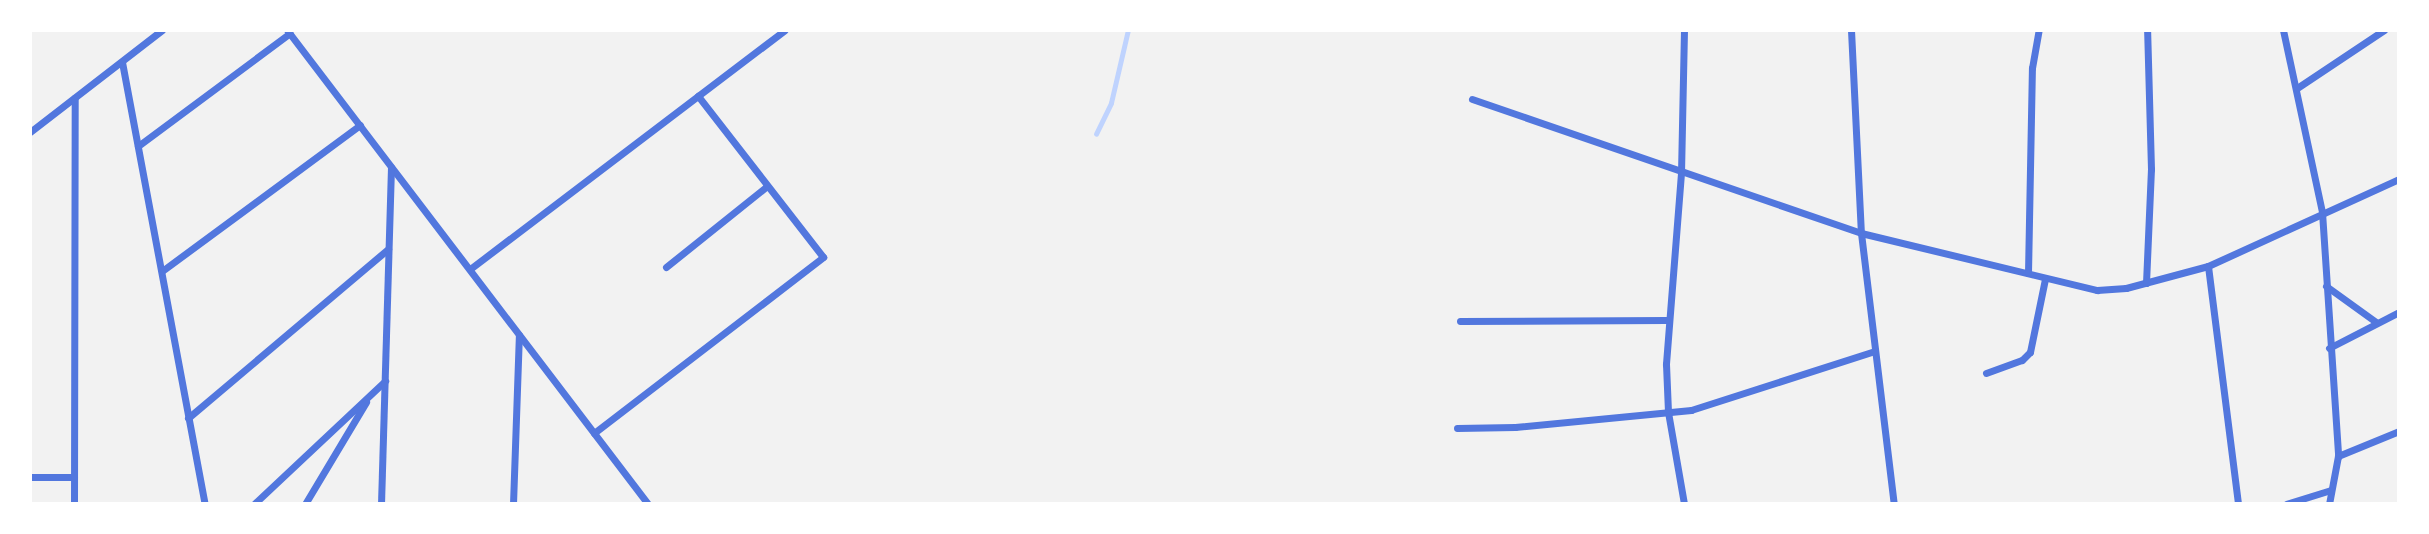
<!DOCTYPE html>
<html>
<head>
<meta charset="utf-8">
<style>
  body { margin:0 }
  #map { position:relative; width:2429px; height:534px; overflow:hidden; background:#f2f2f2; font-family:"Work Sans",sans-serif }
  div>[style] { position:absolute }
  .stream>* { height:4.5px; margin:-2.25px; padding:0 2.25px; transform-origin:2.25px; border-radius:2.25px; background:#bfd3fe }
  .minor>* { height:7px; margin:-3.5px; padding:0 3.5px; transform-origin:3.5px; border-radius:3.5px; background:#5277de }
  span { translate:-50% -50%; white-space:nowrap; text-align:center; line-height:1.15; -webkit-text-stroke:5px #fff; paint-order:stroke }
  .frame { position:absolute; inset:0; border:32px solid #fff; pointer-events:none }
</style>
</head>
<body>
<div id="map">
  <div class="stream">
    <div style="left:1096px;top:134px;width:34px;rotate:-64deg"></div>
    <div style="left:1111px;top:103px;width:75px;rotate:-76.9deg"></div>
  </div>
  <div class="minor">
    <div style="left:287px;top:30px;width:596px;rotate:52.71deg"></div>
    <div style="left:1684px;top:30px;width:143px;rotate:91.2deg"></div>
    <div style="left:1681px;top:173px;width:192px;rotate:94.5deg"></div>
    <div style="left:1666px;top:364px;width:48px;rotate:87.6deg"></div>
    <div style="left:1668px;top:412px;width:93px;rotate:80.1deg"></div>
    <div style="left:1851px;top:30px;width:203px;rotate:87.2deg"></div>
    <div style="left:1861px;top:233px;width:273px;rotate:83.1deg"></div>
    <div style="left:2283px;top:30px;width:186px;rotate:77.9deg"></div>
    <div style="left:2322px;top:212px;width:245px;rotate:86.2deg"></div>
    <div style="left:2338px;top:456px;width:49px;rotate:100.6deg"></div>
    <div style="left:122px;top:62px;width:450px;rotate:79.4deg"></div>
    <div style="left:2297px;top:88px;width:105px;rotate:-33.7deg"></div>
    <div style="left:1472px;top:99px;width:411px;rotate:19deg"></div>
    <div style="left:1861px;top:233px;width:243px;rotate:13.6deg"></div>
    <div style="left:2097px;top:290px;width:29px;rotate:-4deg"></div>
    <div style="left:2126px;top:288px;width:85px;rotate:-15deg"></div>
    <div style="left:2208px;top:266px;width:210px;rotate:-24.5deg"></div>
    <div style="left:30px;top:132px;width:167px;rotate:-37.7deg"></div>
    <div style="left:138px;top:146px;width:189px;rotate:-36.6deg"></div>
    <div style="left:2208px;top:266px;width:240px;rotate:82.8deg"></div>
    <div style="left:666px;top:267px;width:129px;rotate:-38.7deg"></div>
    <div style="left:470px;top:269px;width:395px;rotate:-37.2deg"></div>
    <div style="left:162px;top:271px;width:246px;rotate:-36.4deg"></div>
    <div style="left:2028px;top:273px;width:205px;rotate:-88.9deg"></div>
    <div style="left:2032px;top:68px;width:39px;rotate:-80deg"></div>
    <div style="left:2146px;top:283px;width:114px;rotate:-87.5deg"></div>
    <div style="left:2151px;top:169px;width:139px;rotate:-91.6deg"></div>
    <div style="left:2326px;top:286px;width:62px;rotate:35.8deg"></div>
    <div style="left:1460px;top:321px;width:206px;rotate:-0.3deg"></div>
    <div style="left:2329px;top:348px;width:79px;rotate:-27.2deg"></div>
    <div style="left:1986px;top:373px;width:38px;rotate:-20deg"></div>
    <div style="left:2022px;top:360px;width:11px;rotate:-45deg"></div>
    <div style="left:2030px;top:352px;width:75px;rotate:-78.4deg"></div>
    <div style="left:188px;top:418px;width:262px;rotate:-40.2deg"></div>
    <div style="left:1457px;top:428px;width:58px;rotate:-1deg"></div>
    <div style="left:1515px;top:427px;width:177px;rotate:-5.5deg"></div>
    <div style="left:1691px;top:410px;width:193px;rotate:-17.8deg"></div>
    <div style="left:594px;top:433px;width:289px;rotate:-37.5deg"></div>
    <div style="left:823px;top:257px;width:204px;rotate:-127.8deg"></div>
    <div style="left:2338px;top:456px;width:66px;rotate:-22.3deg"></div>
    <div style="left:30px;top:477px;width:44px"></div>
    <div style="left:74px;top:504px;width:406px;rotate:-89.9deg"></div>
    <div style="left:254px;top:504px;width:180px;rotate:-43.2deg"></div>
    <div style="left:305px;top:504px;width:119px;rotate:-59.1deg"></div>
    <div style="left:381px;top:504px;width:337px;rotate:-88.3deg"></div>
    <div style="left:513px;top:504px;width:169px;rotate:-88deg"></div>
    <div style="left:2286px;top:504px;width:47px;rotate:-17.3deg"></div>
  </div>
  <div class="frame"></div>
</div>
</body>
</html>
